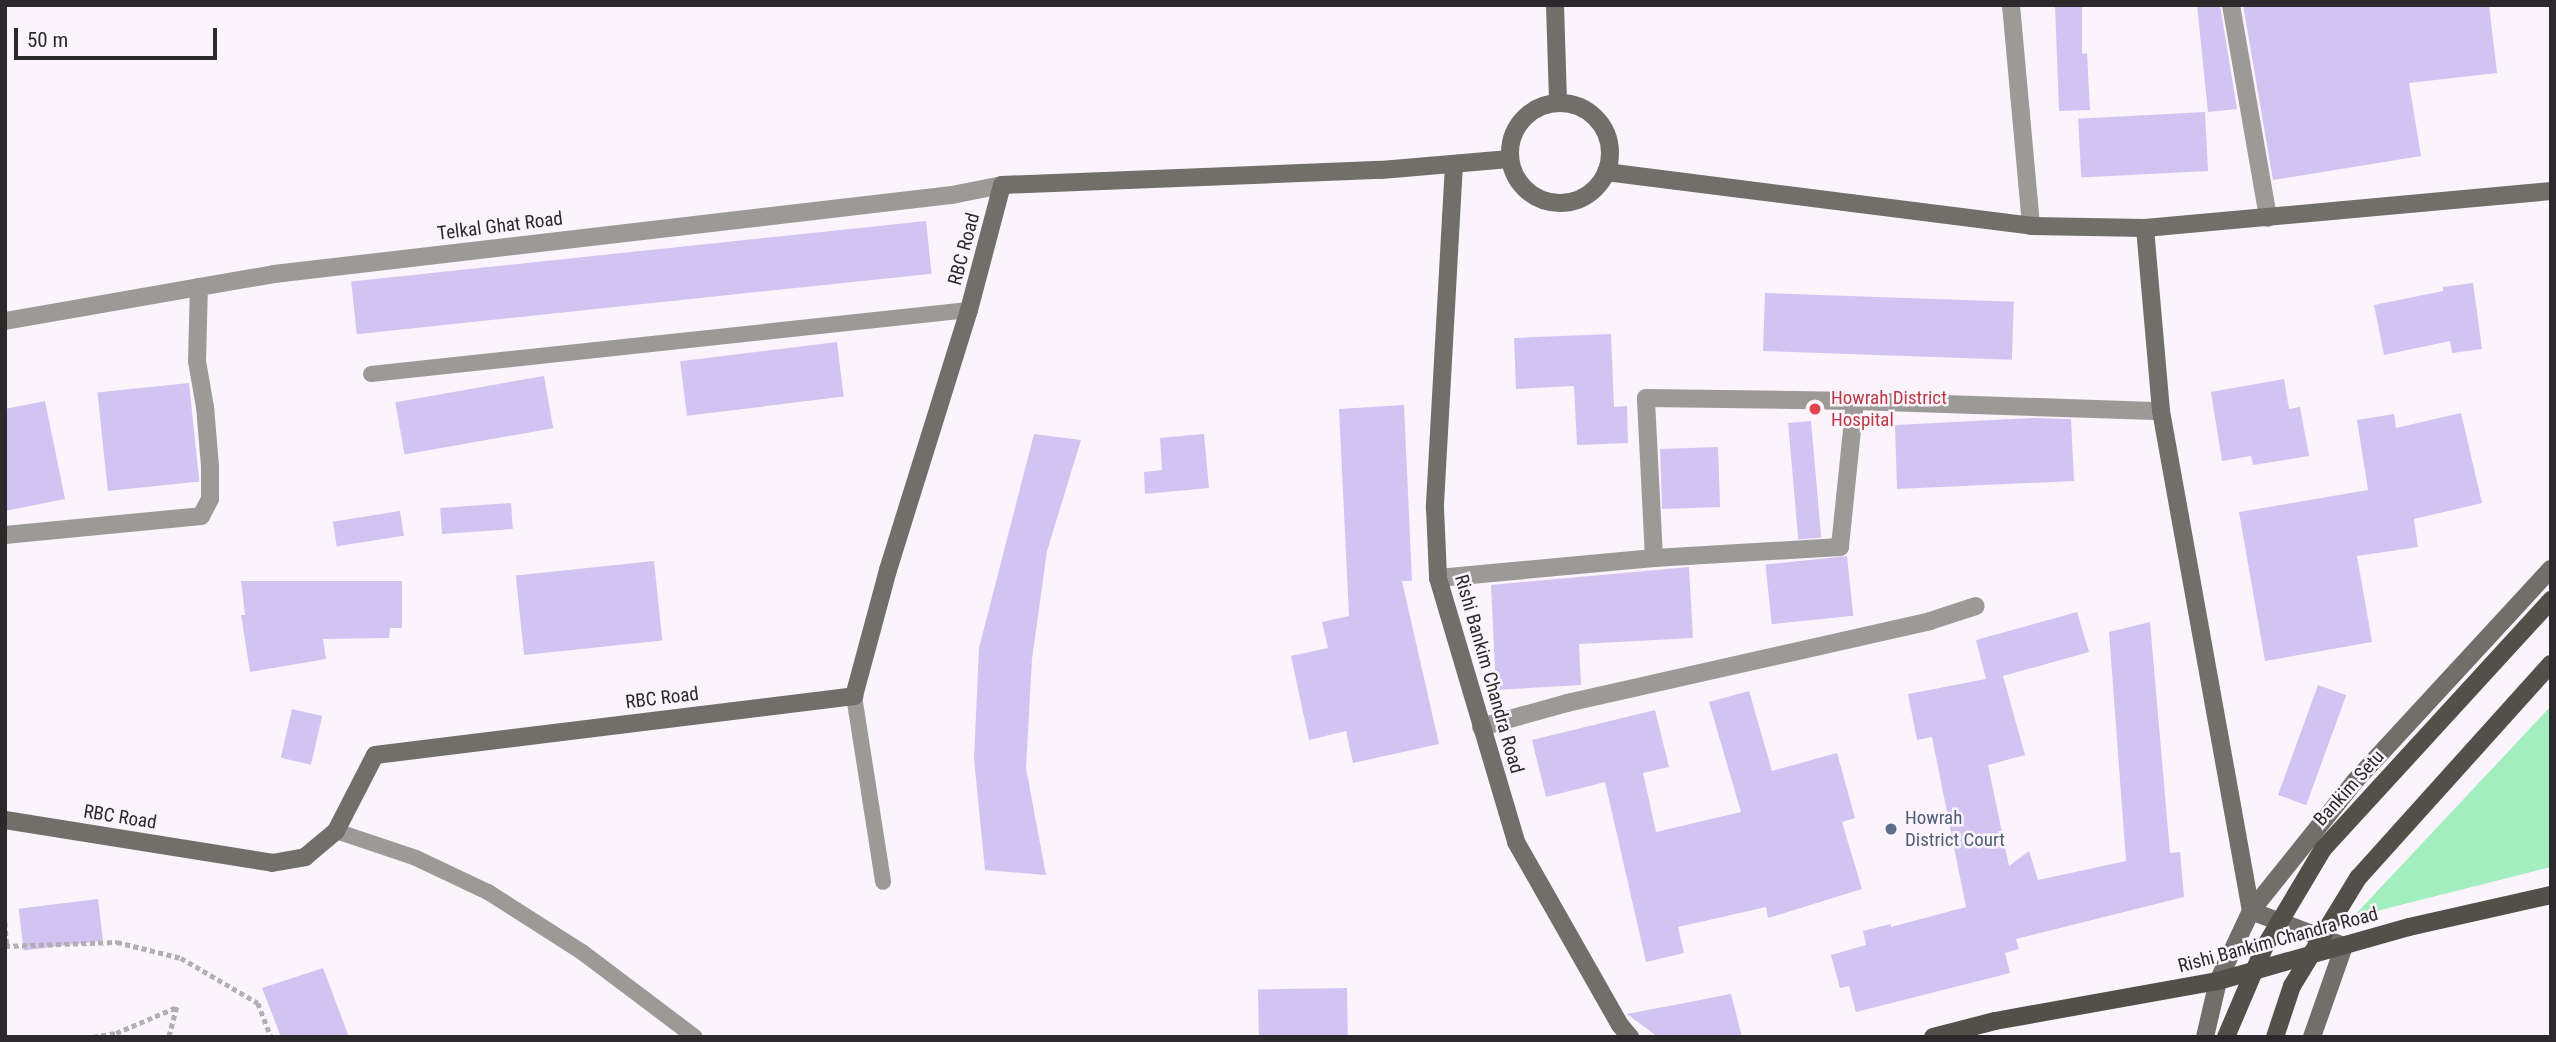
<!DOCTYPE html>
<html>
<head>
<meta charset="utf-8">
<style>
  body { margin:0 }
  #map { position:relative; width:2556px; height:1042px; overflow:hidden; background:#fbf4fc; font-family:"Roboto Condensed",sans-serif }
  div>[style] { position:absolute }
  .green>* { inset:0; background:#a2eebe }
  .building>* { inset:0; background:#d3c3f3; transform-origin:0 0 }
  .path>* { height:4.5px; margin-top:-2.25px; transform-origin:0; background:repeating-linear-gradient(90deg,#b3aeb4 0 5px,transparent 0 8.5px) }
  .lane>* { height:16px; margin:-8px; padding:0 8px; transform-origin:8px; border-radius:8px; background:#9c9a96 }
  .street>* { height:18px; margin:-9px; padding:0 9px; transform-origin:9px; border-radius:9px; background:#9c9a96 }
  .secondary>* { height:18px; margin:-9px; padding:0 9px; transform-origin:9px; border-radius:9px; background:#706f69 }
  .secondary>.ring { margin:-9px; padding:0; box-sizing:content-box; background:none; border:18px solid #706f69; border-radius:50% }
  .primary>* { height:18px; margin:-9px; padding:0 9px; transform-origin:9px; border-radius:9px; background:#525049 }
  .primary-bridge>* { height:18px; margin:-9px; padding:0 9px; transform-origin:9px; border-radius:9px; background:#525049 }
  .dots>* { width:19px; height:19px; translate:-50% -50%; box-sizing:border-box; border:4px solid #fbf4fc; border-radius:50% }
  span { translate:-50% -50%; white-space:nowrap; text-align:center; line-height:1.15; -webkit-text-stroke:5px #fbf4fc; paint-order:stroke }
  .street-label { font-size:19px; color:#2c292c }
  .health-label { font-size:19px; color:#be3a42 }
  .left { translate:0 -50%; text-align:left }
  .service-label { font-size:19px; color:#4e5e75 }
  .frame { position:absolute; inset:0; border:7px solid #2c292c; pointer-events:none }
  .scale { position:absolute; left:14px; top:28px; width:203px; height:32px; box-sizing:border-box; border:4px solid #2c292c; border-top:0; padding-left:9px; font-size:21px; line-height:24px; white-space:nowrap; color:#2c292c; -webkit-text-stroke:5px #fbf4fc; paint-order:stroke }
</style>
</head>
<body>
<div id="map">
  <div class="green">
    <div style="clip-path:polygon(2551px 706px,2551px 867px,2353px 917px)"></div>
  </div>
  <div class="building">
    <div style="clip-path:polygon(2055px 5px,2082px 5px,2082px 54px,2087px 53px,2090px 110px,2059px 111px)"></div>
    <div style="clip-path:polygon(2197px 5px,2220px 5px,2237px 109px,2208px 112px)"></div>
    <div style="clip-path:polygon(2243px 5px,2489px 5px,2497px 73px,2409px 83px,2421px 156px,2273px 180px)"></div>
    <div style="left:2205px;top:112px;width:59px;height:127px;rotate:87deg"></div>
    <div style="left:926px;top:221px;width:53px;height:578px;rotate:84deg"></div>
    <div style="clip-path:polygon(2473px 283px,2482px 349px,2452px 353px,2450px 341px,2384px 355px,2374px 305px,2443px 291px,2443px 287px)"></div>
    <div style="left:1765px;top:293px;width:249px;height:58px;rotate:2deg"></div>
    <div style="clip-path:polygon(1611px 334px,1614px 407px,1627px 406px,1628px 443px,1577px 445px,1574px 386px,1516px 389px,1514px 338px)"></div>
    <div style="left:837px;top:342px;width:55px;height:158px;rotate:83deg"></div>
    <div style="left:544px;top:376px;width:53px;height:151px;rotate:80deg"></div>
    <div style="clip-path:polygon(2284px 379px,2289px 409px,2300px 407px,2309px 456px,2253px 465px,2251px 456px,2222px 461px,2211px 392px)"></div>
    <div style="left:189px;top:383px;width:99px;height:92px;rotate:84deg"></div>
    <div style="clip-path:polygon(45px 401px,65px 499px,5px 511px,5px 409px)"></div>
    <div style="clip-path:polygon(1404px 405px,1412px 581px,1402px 581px,1439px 744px,1353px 763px,1346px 731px,1309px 740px,1291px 656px,1328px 648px,1322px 622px,1349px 616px,1339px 409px)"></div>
    <div style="clip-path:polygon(2461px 413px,2482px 503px,2414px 519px,2418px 547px,2357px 556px,2372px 642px,2265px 661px,2239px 512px,2368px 490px,2357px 420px,2394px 414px,2396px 428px)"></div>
    <div style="clip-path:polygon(2033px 418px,2071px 419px,2074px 481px,1897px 489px,1895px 425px)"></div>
    <div style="left:1811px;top:421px;width:117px;height:23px;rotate:85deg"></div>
    <div style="clip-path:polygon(1034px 434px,1081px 440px,1047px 551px,1032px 659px,1026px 768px,1046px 875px,985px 870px,974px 759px,979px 648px)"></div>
    <div style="clip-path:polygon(1204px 434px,1209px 488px,1145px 494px,1144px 472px,1162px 470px,1160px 438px)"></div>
    <div style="left:1718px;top:447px;width:60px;height:58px;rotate:88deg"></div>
    <div style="left:511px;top:503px;width:26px;height:71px;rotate:86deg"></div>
    <div style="left:400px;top:511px;width:25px;height:68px;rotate:81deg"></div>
    <div style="left:1847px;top:556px;width:60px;height:82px;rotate:84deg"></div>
    <div style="left:654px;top:561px;width:80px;height:139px;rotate:84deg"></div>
    <div style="clip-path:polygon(1689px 567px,1693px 638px,1579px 644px,1581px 685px,1496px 690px,1491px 585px)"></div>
    <div style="clip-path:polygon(241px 581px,402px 581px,402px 628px,390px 628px,389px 638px,323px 639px,326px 659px,250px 672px,241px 615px,245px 615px)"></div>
    <div style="clip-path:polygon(2077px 612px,2089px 652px,2003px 676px,2025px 755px,1988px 765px,2009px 866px,2029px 851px,2038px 880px,2126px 861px,2109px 632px,2150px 622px,2170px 853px,2180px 852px,2184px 897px,2016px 939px,2019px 949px,2005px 953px,2010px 973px,1856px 1012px,1849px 986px,1840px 988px,1831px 955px,1866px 945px,1863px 931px,1891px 924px,1891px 927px,1966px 907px,1932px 737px,1917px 740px,1908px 694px,1986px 679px,1976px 640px)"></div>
    <div style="left:2318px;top:685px;width:30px;height:117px;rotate:20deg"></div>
    <div style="clip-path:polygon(1749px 691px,1772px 771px,1837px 753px,1855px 818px,1842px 822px,1862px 889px,1768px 918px,1766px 907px,1678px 927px,1684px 953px,1646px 962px,1605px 782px,1546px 797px,1532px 740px,1655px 710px,1669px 767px,1643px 773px,1656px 832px,1741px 812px,1709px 702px)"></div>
    <div style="left:292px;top:709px;width:31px;height:50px;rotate:13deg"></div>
    <div style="left:98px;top:899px;width:42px;height:80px;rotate:83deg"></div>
    <div style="clip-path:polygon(323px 968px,349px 1037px,281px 1037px,262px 988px)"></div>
    <div style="left:1347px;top:988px;width:49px;height:89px;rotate:89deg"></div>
    <div style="clip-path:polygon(1731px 994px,1742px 1037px,1658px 1037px,1627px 1014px)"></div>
  </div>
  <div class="path">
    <div style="left:5px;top:922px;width:24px;rotate:85deg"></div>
    <div style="left:5px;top:946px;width:112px;rotate:-2deg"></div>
    <div style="left:117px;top:942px;width:66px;rotate:14deg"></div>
    <div style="left:181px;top:958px;width:89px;rotate:30.3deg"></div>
    <div style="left:258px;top:1003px;width:36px;rotate:69deg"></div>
    <div style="left:93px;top:1037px;width:23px;rotate:-10deg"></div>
    <div style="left:116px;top:1033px;width:66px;rotate:-23.1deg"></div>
    <div style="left:177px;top:1007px;width:31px;rotate:105deg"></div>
  </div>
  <div class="lane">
    <div style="left:371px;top:374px;width:601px;rotate:-6.11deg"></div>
    <div style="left:854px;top:696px;width:188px;rotate:81.1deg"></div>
    <div style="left:336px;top:831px;width:84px;rotate:18.6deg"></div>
    <div style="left:416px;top:858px;width:80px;rotate:25.3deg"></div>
    <div style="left:488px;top:892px;width:112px;rotate:32.6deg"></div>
    <div style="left:582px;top:952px;width:141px;rotate:37deg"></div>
  </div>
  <div class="street">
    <div style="left:2011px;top:5px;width:222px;rotate:84.8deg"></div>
    <div style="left:2231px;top:5px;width:216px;rotate:80.1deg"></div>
    <div style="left:5px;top:321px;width:273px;rotate:-9.9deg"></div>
    <div style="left:274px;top:274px;width:683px;rotate:-6.65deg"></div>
    <div style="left:952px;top:195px;width:51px;rotate:-11.3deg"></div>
    <div style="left:1855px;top:401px;width:147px;rotate:95.9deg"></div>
    <div style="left:1840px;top:547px;width:186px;rotate:176.6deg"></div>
    <div style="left:1654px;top:558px;width:160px;rotate:-92.9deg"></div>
    <div style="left:1646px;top:398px;width:209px;rotate:0.8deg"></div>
    <div style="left:1855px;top:401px;width:306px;rotate:1.9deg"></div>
    <div style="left:5px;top:535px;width:197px;rotate:-5.5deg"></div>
    <div style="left:201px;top:516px;width:19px;rotate:-62deg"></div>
    <div style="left:210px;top:499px;width:33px;rotate:-90deg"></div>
    <div style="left:210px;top:466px;width:59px;rotate:-94.8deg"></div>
    <div style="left:205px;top:407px;width:47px;rotate:-99.9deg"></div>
    <div style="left:197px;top:361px;width:74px;rotate:-88.5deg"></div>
    <div style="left:1438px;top:578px;width:217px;rotate:-5.3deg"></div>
    <div style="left:1481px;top:727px;width:89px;rotate:-15.6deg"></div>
    <div style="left:1567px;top:703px;width:372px;rotate:-12.7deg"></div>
    <div style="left:1930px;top:621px;width:48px;rotate:-18.1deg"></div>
  </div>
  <div class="secondary">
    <div style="left:1555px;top:5px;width:98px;rotate:88.2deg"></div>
    <div class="ring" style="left:1510px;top:103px;width:82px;height:82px"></div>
    <div style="left:1454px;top:164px;width:345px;rotate:93.2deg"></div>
    <div style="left:1435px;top:508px;width:70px;rotate:87.5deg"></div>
    <div style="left:1438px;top:578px;width:275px;rotate:73.5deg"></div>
    <div style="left:1516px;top:842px;width:210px;rotate:60.4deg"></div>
    <div style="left:1620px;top:1025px;width:16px;rotate:50deg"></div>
    <div style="left:1606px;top:172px;width:428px;rotate:7.2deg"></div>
    <div style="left:2031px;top:226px;width:114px;rotate:1deg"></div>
    <div style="left:2145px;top:228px;width:408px;rotate:-5.2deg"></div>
    <div style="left:2145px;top:228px;width:184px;rotate:85deg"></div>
    <div style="left:2161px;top:411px;width:508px;rotate:79.8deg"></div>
    <div style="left:5px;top:820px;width:270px;rotate:9.1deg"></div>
    <div style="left:272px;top:863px;width:34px;rotate:-10deg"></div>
    <div style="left:305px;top:857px;width:40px;rotate:-40deg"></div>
    <div style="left:336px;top:831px;width:85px;rotate:-62.8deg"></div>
    <div style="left:375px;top:755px;width:483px;rotate:-7deg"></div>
    <div style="left:854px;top:696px;width:131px;rotate:-74.9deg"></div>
    <div style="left:888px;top:570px;width:272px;rotate:-72.7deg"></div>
    <div style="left:969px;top:310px;width:129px;rotate:-75.2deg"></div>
    <div style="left:1002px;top:185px;width:379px;rotate:-2.3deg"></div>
    <div style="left:1381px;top:170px;width:129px;rotate:-4.9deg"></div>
    <div style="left:2251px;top:911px;width:99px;rotate:20.6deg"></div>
    <div style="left:2344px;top:946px;width:96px;rotate:109.4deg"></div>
    <div style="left:2205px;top:1037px;width:57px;rotate:-76.9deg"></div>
    <div style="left:2218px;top:981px;width:77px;rotate:-64.8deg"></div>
    <div style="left:2251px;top:911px;width:168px;rotate:-51.3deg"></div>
    <div style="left:2356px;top:780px;width:287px;rotate:-47.3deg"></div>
  </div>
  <div class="primary">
    <div style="left:1933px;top:1037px;width:64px;rotate:-14.5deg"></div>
    <div style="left:1995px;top:1021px;width:227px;rotate:-10.2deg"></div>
    <div style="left:2218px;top:981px;width:198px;rotate:-15.8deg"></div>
    <div style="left:2409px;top:927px;width:146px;rotate:-12.7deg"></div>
  </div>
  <div class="primary-bridge">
    <div style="left:2226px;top:1037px;width:97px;rotate:-66.9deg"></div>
    <div style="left:2264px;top:948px;width:115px;rotate:-59.2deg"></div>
    <div style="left:2323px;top:849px;width:338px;rotate:-47.5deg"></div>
    <div style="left:2275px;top:1037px;width:54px;rotate:-71.6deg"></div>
    <div style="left:2292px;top:986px;width:127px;rotate:-58.6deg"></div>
    <div style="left:2358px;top:878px;width:288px;rotate:-48deg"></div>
  </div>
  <div class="dots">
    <div style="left:1815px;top:409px;background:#e0444e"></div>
    <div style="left:1891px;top:829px;background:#5c6f8a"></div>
  </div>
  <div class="street-label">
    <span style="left:500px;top:226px;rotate:-7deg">Telkal Ghat Road</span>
    <span style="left:964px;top:249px;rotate:-75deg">RBC Road</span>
    <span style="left:1489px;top:674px;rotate:74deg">Rishi Bankim Chandra Road</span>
    <span style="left:662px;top:698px;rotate:-7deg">RBC Road</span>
    <span style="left:2349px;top:788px;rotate:-48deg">Bankim Setu</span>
    <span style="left:120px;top:817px;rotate:9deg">RBC Road</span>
    <span style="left:2278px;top:940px;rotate:-15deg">Rishi Bankim Chandra Road</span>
  </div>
  <div class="health-label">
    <span class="left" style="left:1831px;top:409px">Howrah District<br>Hospital</span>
  </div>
  <div class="service-label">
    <span class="left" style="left:1905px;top:829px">Howrah<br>District Court</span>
  </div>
  <div class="frame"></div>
  <div class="scale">50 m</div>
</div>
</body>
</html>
